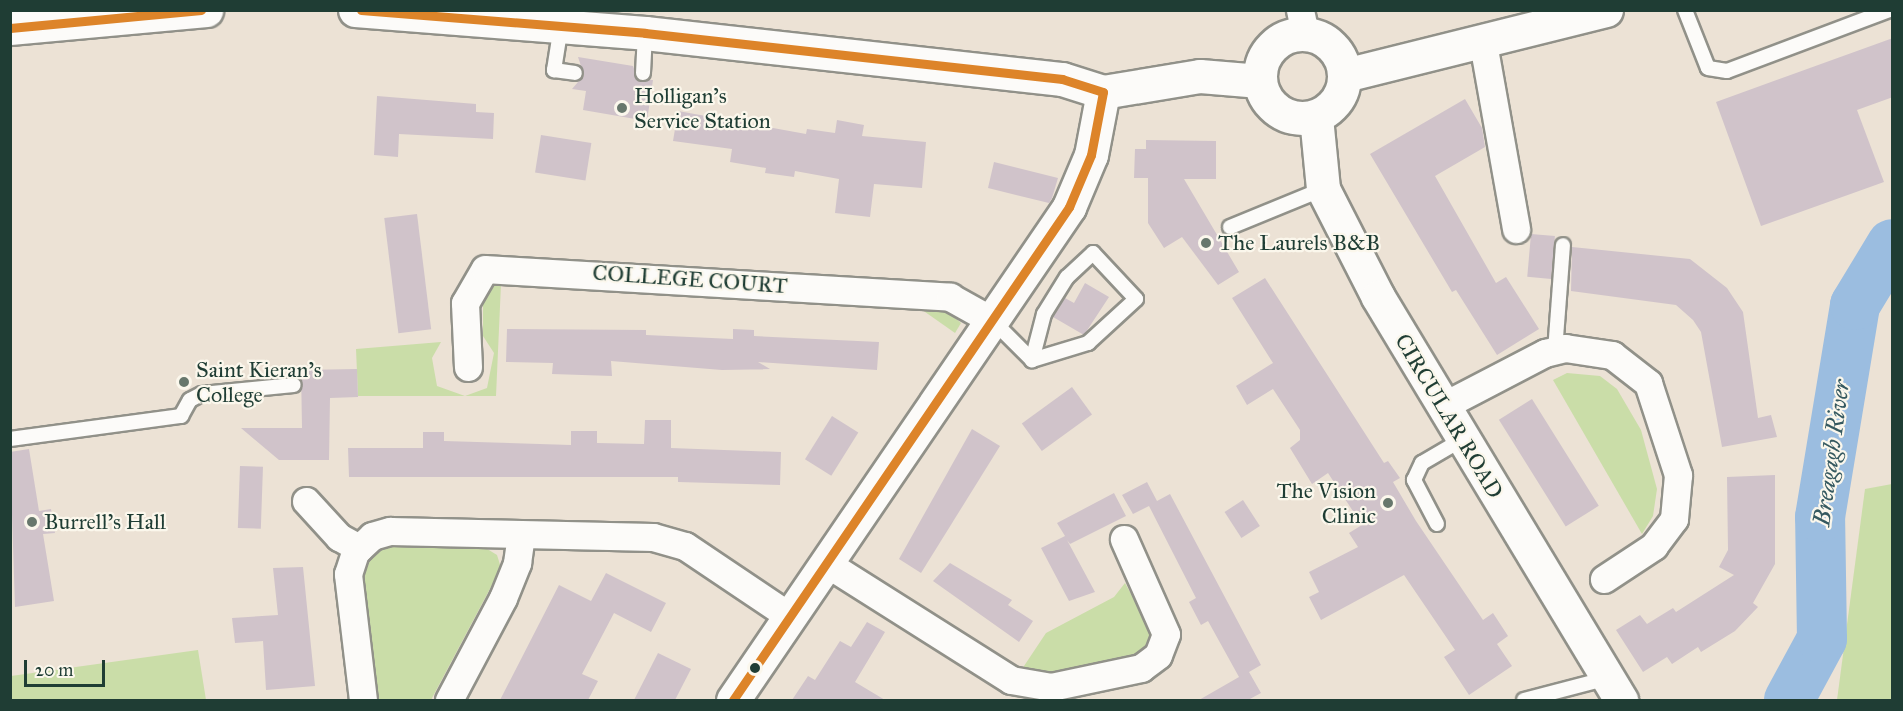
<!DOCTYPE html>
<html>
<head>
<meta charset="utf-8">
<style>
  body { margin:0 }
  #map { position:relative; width:1903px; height:711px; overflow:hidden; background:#ece2d5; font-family:"IM FELL Great Primer",serif }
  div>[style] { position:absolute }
  .green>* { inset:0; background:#cadda8 }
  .river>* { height:50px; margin:-25px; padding:0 25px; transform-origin:25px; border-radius:25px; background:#9bbde0 }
  .building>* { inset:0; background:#d0c3ca; transform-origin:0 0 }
  .roads { filter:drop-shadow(2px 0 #919189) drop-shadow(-2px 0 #919189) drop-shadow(0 2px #919189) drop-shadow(0 -2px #919189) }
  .lane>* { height:14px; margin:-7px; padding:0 7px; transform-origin:7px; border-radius:7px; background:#fcfbf9 }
  .street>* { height:27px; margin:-13.5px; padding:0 13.5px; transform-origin:13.5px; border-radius:13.5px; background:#fcfbf9 }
  .secondary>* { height:33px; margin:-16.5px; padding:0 16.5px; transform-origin:16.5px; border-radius:16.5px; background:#fcfbf9 }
  .secondary>.ring { margin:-16.5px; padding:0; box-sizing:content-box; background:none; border:33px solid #fcfbf9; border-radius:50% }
  .bus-1>* { height:9px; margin:-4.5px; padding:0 4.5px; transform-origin:4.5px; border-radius:4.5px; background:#dd8429 }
  .dots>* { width:16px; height:16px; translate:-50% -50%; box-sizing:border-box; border:3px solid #fbf7ec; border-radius:50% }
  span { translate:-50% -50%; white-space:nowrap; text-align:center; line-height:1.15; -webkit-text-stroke:4.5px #fbf7ec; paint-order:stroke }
  .poi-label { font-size:22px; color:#1f3d34 }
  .left { translate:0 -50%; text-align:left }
  .right { translate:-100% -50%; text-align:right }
  .street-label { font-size:22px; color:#1f3d34 }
  .water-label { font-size:24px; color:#355960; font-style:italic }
  .frame { position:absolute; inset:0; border:12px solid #1f3d34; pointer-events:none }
  .scale { position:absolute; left:24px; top:660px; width:81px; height:27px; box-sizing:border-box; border:3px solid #1f3d34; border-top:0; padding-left:8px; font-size:18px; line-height:21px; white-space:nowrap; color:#1f3d34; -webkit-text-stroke:4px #fbf7ec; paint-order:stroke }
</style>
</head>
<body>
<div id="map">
  <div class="green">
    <div style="clip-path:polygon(490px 283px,501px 284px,496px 396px,358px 396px,356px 349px,441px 342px,432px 358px,437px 386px,465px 396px,487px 388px,494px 353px,483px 336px,483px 298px)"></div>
    <div style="clip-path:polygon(941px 306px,961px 323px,955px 333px,918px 307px)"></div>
    <div style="clip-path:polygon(1567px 373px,1600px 376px,1617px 389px,1641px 430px,1657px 489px,1653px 516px,1642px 534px,1553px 380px)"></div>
    <div style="clip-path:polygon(1892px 484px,1892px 700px,1837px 700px,1865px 489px)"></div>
    <div style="clip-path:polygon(377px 544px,484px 547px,497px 555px,501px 568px,431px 700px,373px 700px,359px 575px,364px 557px)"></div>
    <div style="clip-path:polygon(1125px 583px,1152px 632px,1142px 655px,1041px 677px,1018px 675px,1046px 633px,1114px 597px)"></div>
    <div style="clip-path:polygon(198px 650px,206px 700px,11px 700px,11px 676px)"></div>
  </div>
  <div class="river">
    <div style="left:1789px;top:700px;width:69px;rotate:-61.6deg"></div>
    <div style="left:1822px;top:639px;width:122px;rotate:-90.9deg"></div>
    <div style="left:1820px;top:517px;width:215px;rotate:-80.6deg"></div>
    <div style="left:1855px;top:305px;width:71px;rotate:-58.8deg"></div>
  </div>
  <div class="building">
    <div style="clip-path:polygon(1893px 38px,1893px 97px,1857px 110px,1884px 182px,1761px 226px,1716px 102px)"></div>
    <div style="clip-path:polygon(578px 57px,633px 66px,638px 80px,653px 80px,647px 121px,583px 110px,586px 91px,572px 89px,584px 75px)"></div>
    <div style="clip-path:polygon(377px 96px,476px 104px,476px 112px,494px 113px,493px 139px,399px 134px,398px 157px,374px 155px)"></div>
    <div style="clip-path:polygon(1465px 99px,1482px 128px,1485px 147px,1435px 176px,1496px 283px,1506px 277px,1539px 329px,1497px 355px,1456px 290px,1452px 292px,1370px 154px)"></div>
    <div style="clip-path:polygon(678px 111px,806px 134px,807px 129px,835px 133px,837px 120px,864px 125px,862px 136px,926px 142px,922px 188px,874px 184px,870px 217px,835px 213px,839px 179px,795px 171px,794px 177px,765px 173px,766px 168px,730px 162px,732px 149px,673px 141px)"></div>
    <div style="left:541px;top:135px;width:51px;height:38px;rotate:9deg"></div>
    <div style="clip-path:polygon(1146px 140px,1216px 141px,1216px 179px,1184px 179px,1239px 272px,1218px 285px,1182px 237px,1164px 248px,1148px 223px,1148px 178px,1134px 178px,1135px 149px,1146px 149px)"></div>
    <div style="clip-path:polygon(994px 162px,1058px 178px,1052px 198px,1049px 203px,988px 188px)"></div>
    <div style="left:417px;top:214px;width:116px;height:33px;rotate:83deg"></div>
    <div style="left:1531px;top:234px;width:24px;height:43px;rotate:5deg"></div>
    <div style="clip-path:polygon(1572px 247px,1690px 259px,1727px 288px,1743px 312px,1758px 418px,1771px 415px,1777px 437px,1722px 447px,1701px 332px,1693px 320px,1676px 305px,1571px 291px)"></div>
    <div style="clip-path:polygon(1265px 278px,1384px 463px,1388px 461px,1400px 478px,1393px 482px,1416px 521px,1483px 620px,1493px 613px,1508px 636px,1497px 644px,1512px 666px,1469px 695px,1444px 657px,1455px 650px,1404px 575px,1321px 620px,1309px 597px,1319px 592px,1309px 572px,1358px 547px,1349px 533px,1362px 525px,1328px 473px,1312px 484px,1290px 448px,1300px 440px,1300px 430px,1273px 389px,1247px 405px,1236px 386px,1273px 363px,1232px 298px)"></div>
    <div style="clip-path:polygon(1085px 283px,1109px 297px,1084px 335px,1053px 317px,1065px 298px,1074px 303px)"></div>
    <div style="clip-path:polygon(507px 329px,646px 330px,646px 335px,733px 339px,733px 329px,754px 330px,754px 336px,879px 342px,877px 370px,758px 362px,770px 369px,722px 370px,611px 361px,612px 376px,552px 374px,553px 363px,506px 362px)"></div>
    <div style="clip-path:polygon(357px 369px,358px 397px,330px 398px,329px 460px,279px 460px,241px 428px,302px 428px,301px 370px)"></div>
    <div style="left:1072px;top:387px;width:34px;height:62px;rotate:54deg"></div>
    <div style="left:1532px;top:399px;width:126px;height:39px;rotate:58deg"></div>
    <div style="left:832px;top:416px;width:31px;height:51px;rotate:32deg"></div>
    <div style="clip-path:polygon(645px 420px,671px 420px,671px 448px,781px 452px,780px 485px,678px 482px,678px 477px,349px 477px,348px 448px,423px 448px,423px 432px,444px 432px,444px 441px,571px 445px,571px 431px,597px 431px,597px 443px,644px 444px)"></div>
    <div style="clip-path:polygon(972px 429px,1000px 446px,921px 573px,899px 559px)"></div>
    <div style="clip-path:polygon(29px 449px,39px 511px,51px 509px,55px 533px,43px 534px,54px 601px,15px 607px,10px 452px)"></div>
    <div style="left:240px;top:466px;width:23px;height:62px;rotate:2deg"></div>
    <div style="clip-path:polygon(1775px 475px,1775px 564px,1753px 603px,1758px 607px,1735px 631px,1701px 652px,1698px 647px,1672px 664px,1667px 657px,1643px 672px,1616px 630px,1640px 615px,1647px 624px,1673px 608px,1676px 612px,1734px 575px,1719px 567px,1728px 550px,1727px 477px)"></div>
    <div style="clip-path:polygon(1147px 482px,1157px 501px,1170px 494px,1261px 665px,1249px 672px,1261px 693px,1248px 700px,1199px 700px,1239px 677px,1208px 621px,1201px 625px,1189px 602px,1196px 598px,1149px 506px,1133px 514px,1122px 495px)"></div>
    <div style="clip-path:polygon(1114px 493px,1126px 516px,1070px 544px,1067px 540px,1095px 592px,1069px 601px,1041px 548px,1065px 536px,1057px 523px)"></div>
    <div style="left:1243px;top:500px;width:31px;height:22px;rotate:57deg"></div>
    <div style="clip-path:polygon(950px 563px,1012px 600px,1008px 605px,1033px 621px,1019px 642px,933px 581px)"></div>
    <div style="clip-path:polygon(303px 567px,315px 686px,266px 690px,263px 641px,235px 643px,232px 618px,278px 615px,273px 568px)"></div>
    <div style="clip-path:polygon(606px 573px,666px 603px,651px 632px,614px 613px,582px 674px,598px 681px,588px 700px,500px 700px,559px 585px,591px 601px)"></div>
    <div style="clip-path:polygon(867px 622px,885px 632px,855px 682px,885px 700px,792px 700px,808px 676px,815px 680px,840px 641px,851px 647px)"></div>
    <div style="clip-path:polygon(658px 653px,691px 669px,675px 700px,634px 700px)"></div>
  </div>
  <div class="roads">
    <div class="lane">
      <div style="left:1685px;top:10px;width:62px;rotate:68.4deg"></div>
      <div style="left:1708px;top:68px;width:19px;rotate:9deg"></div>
      <div style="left:1727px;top:71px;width:173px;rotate:-20.6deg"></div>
      <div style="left:561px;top:26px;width:45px;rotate:99deg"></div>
      <div style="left:554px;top:70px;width:21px;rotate:8deg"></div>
      <div style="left:643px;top:73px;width:40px;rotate:-87.1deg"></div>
      <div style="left:1230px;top:227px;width:100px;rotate:-22.2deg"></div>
      <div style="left:993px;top:321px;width:55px;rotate:45deg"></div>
      <div style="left:1032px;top:360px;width:59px;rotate:-16.9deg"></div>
      <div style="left:1088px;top:343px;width:65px;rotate:-42.5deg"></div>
      <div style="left:1136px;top:299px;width:63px;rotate:-133.1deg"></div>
      <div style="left:1093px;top:253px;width:35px;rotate:137deg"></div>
      <div style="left:1067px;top:277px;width:44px;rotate:121.9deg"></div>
      <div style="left:1044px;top:314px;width:48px;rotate:104.6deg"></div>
      <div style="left:1555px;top:351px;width:106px;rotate:-85.7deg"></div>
      <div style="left:10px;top:439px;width:173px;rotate:-7.7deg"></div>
      <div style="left:181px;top:416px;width:18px;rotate:-61deg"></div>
      <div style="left:190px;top:400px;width:13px;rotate:-27deg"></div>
      <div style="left:202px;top:394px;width:92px;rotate:-5.6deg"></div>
      <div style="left:1437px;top:524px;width:50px;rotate:-117.6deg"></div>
      <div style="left:1414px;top:480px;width:19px;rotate:-65deg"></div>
      <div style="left:1422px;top:463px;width:48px;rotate:-30.3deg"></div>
      <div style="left:1524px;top:700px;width:87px;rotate:-14.7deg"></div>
    </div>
    <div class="street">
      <div style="left:1300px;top:10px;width:24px;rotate:78deg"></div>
      <div style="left:1483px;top:43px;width:189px;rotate:79.9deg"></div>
      <div style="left:468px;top:367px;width:64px;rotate:-92.7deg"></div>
      <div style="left:465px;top:303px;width:39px;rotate:-60deg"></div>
      <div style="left:485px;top:269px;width:466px;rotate:3.4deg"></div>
      <div style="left:950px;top:297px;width:49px;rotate:29.2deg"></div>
      <div style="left:1443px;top:406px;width:115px;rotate:-27.5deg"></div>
      <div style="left:1545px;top:353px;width:21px;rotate:-14deg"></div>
      <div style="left:1565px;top:348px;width:48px;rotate:8.5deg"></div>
      <div style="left:1612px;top:355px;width:46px;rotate:37.9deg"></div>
      <div style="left:1648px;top:383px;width:97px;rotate:71.9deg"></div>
      <div style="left:1678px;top:475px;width:44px;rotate:95.2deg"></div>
      <div style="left:1674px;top:519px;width:34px;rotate:127deg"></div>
      <div style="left:1654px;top:546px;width:60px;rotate:146.6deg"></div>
      <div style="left:306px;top:501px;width:49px;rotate:47.5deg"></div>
      <div style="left:339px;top:537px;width:23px;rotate:29deg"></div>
      <div style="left:826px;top:563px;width:219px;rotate:32.3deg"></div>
      <div style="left:1011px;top:680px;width:41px;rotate:9.9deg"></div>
      <div style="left:1051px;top:687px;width:92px;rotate:-11.9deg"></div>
      <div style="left:1141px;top:668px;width:21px;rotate:-37deg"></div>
      <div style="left:1158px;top:655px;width:22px;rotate:-69deg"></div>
      <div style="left:1166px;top:634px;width:104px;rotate:-113.9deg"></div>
      <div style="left:363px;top:700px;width:127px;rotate:-96.8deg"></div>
      <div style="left:348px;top:574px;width:23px;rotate:-72deg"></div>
      <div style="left:355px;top:552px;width:23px;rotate:-43deg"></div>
      <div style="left:372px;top:536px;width:19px;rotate:-16deg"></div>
      <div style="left:390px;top:531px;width:263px;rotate:1.3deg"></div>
      <div style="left:653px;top:537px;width:33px;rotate:16deg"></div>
      <div style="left:685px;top:546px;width:125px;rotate:33.9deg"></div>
      <div style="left:449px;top:700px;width:115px;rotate:-62.1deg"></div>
      <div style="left:503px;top:598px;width:38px;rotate:-68deg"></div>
      <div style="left:517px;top:563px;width:28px;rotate:-82deg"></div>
    </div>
    <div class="secondary">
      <div style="left:355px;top:10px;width:291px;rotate:4.5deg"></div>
      <div style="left:645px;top:33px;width:420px;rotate:6.3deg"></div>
      <div style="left:1062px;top:79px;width:43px;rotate:17.6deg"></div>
      <div style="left:1103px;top:92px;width:98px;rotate:-9.4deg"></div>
      <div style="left:1200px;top:76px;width:60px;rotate:4.8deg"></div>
      <div style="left:10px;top:28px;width:197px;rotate:-5.2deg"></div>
      <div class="ring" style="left:1260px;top:34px;width:51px;height:51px"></div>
      <div style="left:1345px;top:75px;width:269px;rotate:-14deg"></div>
      <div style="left:1316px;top:117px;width:72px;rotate:84.4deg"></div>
      <div style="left:1323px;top:189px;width:121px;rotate:63deg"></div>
      <div style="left:1378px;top:297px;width:471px;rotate:58.9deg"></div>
      <div style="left:733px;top:700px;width:597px;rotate:-55.72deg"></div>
      <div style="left:1069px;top:207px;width:56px;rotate:-67.1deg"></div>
      <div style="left:1091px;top:155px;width:64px;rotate:-79.2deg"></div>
    </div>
  </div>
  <div class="bus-1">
    <div style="left:361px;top:10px;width:285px;rotate:4.6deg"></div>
    <div style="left:645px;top:33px;width:420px;rotate:6.3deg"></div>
    <div style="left:1062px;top:79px;width:43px;rotate:17.6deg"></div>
    <div style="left:10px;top:28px;width:192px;rotate:-5.4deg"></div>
    <div style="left:733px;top:700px;width:597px;rotate:-55.72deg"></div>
    <div style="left:1069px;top:207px;width:56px;rotate:-67.1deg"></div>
    <div style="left:1091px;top:155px;width:64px;rotate:-79.2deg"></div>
  </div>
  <div class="dots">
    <div style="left:622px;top:108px;background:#67776c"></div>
    <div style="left:1206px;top:243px;background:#67776c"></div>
    <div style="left:184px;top:382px;background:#67776c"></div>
    <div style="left:1388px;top:503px;background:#67776c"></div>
    <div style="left:32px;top:522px;background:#67776c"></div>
    <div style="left:755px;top:668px;background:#1f3d34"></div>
  </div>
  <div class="poi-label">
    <span class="left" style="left:634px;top:108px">Holligan's<br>Service Station</span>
    <span class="left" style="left:1218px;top:243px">The Laurels B&amp;B</span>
    <span class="left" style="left:196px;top:382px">Saint Kieran's<br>College</span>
    <span class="right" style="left:1376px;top:503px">The Vision<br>Clinic</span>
    <span class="left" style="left:44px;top:522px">Burrell's Hall</span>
  </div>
  <div class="street-label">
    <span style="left:690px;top:279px;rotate:4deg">COLLEGE COURT</span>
    <span style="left:1449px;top:416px;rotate:59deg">CIRCULAR ROAD</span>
  </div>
  <div class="water-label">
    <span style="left:1832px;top:453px;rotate:-82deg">Breagagh River</span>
  </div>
  <div class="frame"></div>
  <div class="scale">20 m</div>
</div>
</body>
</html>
